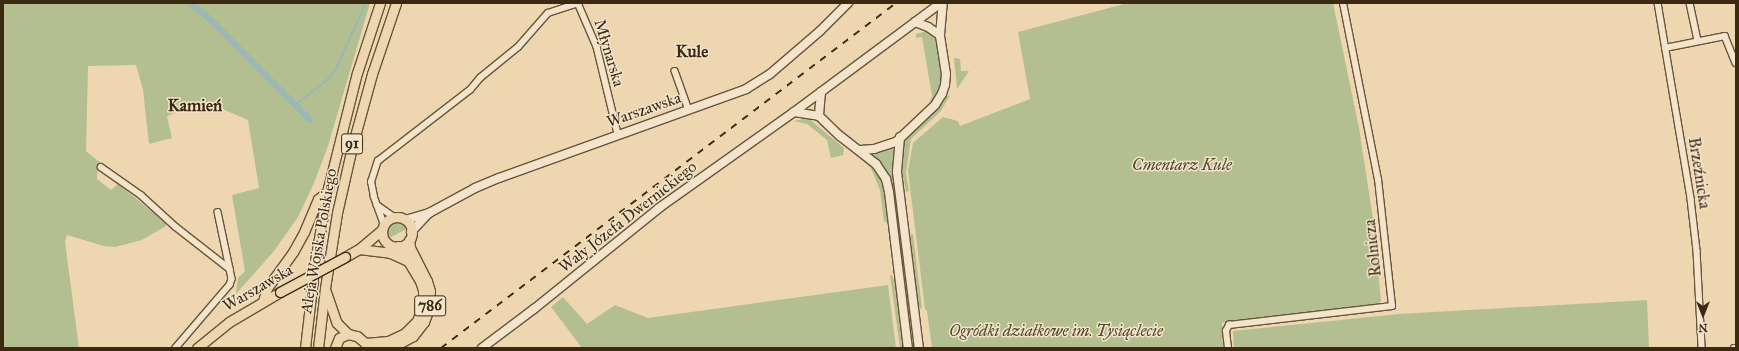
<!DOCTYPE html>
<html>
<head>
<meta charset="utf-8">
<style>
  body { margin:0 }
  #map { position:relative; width:1739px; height:351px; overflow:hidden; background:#eed6b0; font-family:"IM FELL Great Primer",serif }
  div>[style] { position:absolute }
  .green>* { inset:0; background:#b3bf90 }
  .stream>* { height:2px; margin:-1px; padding:0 1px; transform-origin:1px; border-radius:1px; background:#9bb8b2 }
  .canal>* { height:6px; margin:-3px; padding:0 3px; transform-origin:3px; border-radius:3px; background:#9bb8b2 }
  .roads { filter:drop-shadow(1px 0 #685539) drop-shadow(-1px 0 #685539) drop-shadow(0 1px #685539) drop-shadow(0 -1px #685539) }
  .street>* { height:5.5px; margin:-2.75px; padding:0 2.75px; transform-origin:2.75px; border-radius:2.75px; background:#f4e4cc }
  .secondary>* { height:8px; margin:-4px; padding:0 4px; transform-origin:4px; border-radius:4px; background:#f4e4cc }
  .primary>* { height:9px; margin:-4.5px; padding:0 4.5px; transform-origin:4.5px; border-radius:4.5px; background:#eed6b0 }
  .primary>.ring { margin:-4.5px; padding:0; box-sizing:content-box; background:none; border:9px solid #eed6b0; border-radius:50% }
  .rail>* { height:2px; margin-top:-1px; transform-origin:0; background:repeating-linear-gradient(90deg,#3b2a11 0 7px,transparent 0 14px) }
  .bridges { filter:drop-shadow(1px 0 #3b2a11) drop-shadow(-1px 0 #3b2a11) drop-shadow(0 1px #3b2a11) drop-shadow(0 -1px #3b2a11) }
  .primary-bridge>* { height:9px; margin:-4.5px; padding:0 4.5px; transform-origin:4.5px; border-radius:4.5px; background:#eed6b0 }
  span { translate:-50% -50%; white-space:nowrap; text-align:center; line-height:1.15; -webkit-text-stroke:3px #f4e4cc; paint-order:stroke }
  .shield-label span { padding:1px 3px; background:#f4e4cc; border:1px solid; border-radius:3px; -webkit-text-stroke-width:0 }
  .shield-label { font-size:15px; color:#3b2a11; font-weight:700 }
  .street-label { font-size:16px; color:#3b2a11 }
  .park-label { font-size:16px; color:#53482a; font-style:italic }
  .neighbourhood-label { font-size:17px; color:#3b2a11; font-weight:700 }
  .frame { position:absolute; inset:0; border:4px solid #3b2a11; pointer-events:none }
  .north { position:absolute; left:1683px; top:295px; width:40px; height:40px; -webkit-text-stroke:3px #f4e4cc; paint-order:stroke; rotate:180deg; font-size:11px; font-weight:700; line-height:16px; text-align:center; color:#3b2a11 }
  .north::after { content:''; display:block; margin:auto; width:14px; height:18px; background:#3b2a11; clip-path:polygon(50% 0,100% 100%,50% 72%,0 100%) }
</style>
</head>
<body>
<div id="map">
  <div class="green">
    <div style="clip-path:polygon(3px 3px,370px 3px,328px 146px,314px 183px,298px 217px,274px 251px,236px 294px,238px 278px,245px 271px,232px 195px,259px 188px,248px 120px,220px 108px,207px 105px,188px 105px,182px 110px,167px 116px,172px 138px,149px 144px,143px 90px,136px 65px,88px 66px,86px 151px,102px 164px,98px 168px,97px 179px,111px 190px,118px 184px,166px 223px,166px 226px,142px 240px,115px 247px,104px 246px,67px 235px,65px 242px,79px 348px,3px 348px)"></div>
    <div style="clip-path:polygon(1128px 3px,1333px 3px,1359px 128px,1374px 225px,1381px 301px,1377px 304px,1222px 323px,1223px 348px,932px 348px,927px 311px,925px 309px,908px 171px,913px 143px,943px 117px,958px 121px,960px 126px,1030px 99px,1018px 32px)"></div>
    <div style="clip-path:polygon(930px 30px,937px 39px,942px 75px,938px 91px,931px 103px,930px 101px,932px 96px,922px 37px,916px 38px,916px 34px)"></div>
    <div style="clip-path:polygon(954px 58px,960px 59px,961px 71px,969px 71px,957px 89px)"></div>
    <div style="clip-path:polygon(950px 95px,941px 111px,911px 139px,906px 173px,909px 191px,906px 192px,901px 166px,904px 143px,911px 132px,935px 111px,945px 97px)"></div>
    <div style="clip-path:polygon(808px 118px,844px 148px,843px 155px,831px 158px,827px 140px,807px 124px,794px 121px)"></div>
    <div style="clip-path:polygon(895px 143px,901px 229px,896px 230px,890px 186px,867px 152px)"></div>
    <div style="clip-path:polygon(851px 147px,870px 163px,882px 179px,889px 221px,884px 222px,880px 190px,871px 168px,849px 149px)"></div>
    <div style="clip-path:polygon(394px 221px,403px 223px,407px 229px,389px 238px,386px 229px,389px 224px)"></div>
    <div style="clip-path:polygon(913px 234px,922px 308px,917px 309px,909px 235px)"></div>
    <div style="clip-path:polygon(896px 235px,902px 235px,915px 348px,911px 348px)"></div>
    <div style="clip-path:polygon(890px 275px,892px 275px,897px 290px,904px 348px,900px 348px)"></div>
    <div style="clip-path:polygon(888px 285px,896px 348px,582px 348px,551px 307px,563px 297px,587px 324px,615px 305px,648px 318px)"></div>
    <div style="clip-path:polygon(1647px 300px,1649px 348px,1234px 348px,1233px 331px,1399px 314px)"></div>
  </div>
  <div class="stream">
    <div style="left:295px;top:105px;width:39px;rotate:-38deg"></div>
    <div style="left:326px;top:81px;width:16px;rotate:-50deg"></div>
    <div style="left:336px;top:69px;width:72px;rotate:-65.6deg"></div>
  </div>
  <div class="canal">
    <div style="left:190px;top:3px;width:26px;rotate:39deg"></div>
    <div style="left:210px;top:19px;width:142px;rotate:45.3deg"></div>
  </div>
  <div class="roads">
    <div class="street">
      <div style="left:578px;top:3px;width:48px;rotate:66.6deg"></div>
      <div style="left:597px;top:47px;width:89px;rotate:76.4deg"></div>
      <div style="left:1658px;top:3px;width:199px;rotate:80.4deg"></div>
      <div style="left:1691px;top:199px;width:52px;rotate:83.4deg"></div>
      <div style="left:1697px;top:251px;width:97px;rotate:87deg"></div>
      <div style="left:1690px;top:3px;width:39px;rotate:78deg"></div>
      <div style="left:1665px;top:48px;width:61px;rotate:-11.3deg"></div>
      <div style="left:1725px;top:36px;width:29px;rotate:68deg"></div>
      <div style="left:675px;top:71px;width:41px;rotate:70.3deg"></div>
      <div style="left:101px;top:167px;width:49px;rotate:35deg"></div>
      <div style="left:141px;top:195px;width:47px;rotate:42.4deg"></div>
      <div style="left:176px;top:227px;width:68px;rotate:37.9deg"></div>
      <div style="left:230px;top:269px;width:10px;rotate:79deg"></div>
      <div style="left:232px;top:279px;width:6px;rotate:108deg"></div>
      <div style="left:230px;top:285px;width:83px;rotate:130.6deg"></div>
      <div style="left:377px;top:205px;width:21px;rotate:35deg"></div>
      <div style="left:218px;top:212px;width:58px;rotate:78.1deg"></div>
      <div style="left:384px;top:225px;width:30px;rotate:-110deg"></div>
      <div style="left:374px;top:197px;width:15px;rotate:-101deg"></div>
      <div style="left:371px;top:182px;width:22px;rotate:-72deg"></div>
      <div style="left:378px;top:161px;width:116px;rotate:-37.7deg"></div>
      <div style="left:470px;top:90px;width:16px;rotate:-50deg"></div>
      <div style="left:480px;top:78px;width:49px;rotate:-39.2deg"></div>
      <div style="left:518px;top:47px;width:45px;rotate:-48.6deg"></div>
      <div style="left:548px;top:13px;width:32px;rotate:-18deg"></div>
      <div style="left:1228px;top:348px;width:17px;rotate:-97deg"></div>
      <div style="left:1226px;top:331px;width:7px;rotate:-63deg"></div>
      <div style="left:1229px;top:325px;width:164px;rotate:-6.6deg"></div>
      <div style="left:1392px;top:306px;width:127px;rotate:-96.3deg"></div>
      <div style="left:1378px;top:180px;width:180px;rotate:-101.2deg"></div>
      <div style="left:1734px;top:348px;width:2px"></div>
    </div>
    <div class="secondary">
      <div style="left:915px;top:22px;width:14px;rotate:21deg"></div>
      <div style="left:928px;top:27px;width:14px;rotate:34deg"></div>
      <div style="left:821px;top:92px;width:24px;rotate:95deg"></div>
      <div style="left:819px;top:116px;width:29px;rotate:44deg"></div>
      <div style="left:840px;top:136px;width:46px;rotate:37.9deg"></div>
      <div style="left:876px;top:164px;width:18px;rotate:56deg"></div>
      <div style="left:886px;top:179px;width:13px;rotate:77deg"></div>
      <div style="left:889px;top:192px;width:157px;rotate:83.1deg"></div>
      <div style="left:794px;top:112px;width:25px;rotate:9deg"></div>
      <div style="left:900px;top:137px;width:35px;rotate:95deg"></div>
      <div style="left:897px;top:172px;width:177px;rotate:82.9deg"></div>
      <div style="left:860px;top:150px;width:14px;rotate:-4deg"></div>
      <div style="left:874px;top:149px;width:23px;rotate:-18deg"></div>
      <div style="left:896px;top:142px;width:54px;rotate:-43.5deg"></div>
      <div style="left:935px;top:105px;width:13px;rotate:-58deg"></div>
      <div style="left:942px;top:94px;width:9px;rotate:-72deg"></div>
      <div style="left:945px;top:85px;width:11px;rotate:-85deg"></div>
      <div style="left:946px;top:74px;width:39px;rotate:-99deg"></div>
      <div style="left:940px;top:35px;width:32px;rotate:-85deg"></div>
      <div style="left:405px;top:220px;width:25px;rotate:-16deg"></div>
      <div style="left:429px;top:213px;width:52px;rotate:-28.5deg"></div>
      <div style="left:475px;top:188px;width:26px;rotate:-23deg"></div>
      <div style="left:499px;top:178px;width:263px;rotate:-19.8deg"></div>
      <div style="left:746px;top:89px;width:28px;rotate:-32deg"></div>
      <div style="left:770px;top:74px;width:66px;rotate:-40.7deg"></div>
      <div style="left:820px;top:31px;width:40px;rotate:-45deg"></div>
      <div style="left:411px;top:232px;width:26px;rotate:-47deg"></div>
      <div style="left:482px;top:348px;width:65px;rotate:-36.9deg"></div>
      <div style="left:534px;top:309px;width:161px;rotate:-38.9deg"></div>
      <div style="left:659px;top:208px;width:166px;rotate:-35.4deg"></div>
      <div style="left:794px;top:112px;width:183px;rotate:-36.6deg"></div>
    </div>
    <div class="primary">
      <div class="ring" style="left:382px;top:217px;width:21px;height:21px"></div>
      <div style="left:359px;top:249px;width:31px;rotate:7deg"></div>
      <div style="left:390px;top:253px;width:20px;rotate:24deg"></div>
      <div style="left:345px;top:257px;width:16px;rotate:-30deg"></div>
      <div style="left:359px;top:249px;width:30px;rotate:-40deg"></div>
      <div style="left:325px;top:289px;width:36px;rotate:71deg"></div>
      <div style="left:337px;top:323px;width:16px;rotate:45deg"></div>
      <div style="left:263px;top:301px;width:14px;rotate:-73deg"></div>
      <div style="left:267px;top:288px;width:44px;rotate:-54.2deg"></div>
      <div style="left:293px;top:252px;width:23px;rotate:-61deg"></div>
      <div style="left:304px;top:232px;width:36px;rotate:-67deg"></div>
      <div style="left:318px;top:199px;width:11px;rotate:-38deg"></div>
      <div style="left:197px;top:348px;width:41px;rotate:-39.1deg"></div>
      <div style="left:229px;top:322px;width:59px;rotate:-30.5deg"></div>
      <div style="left:305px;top:348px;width:88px;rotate:-83.4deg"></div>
      <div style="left:315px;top:261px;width:70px;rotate:-80.1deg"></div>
      <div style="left:327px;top:192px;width:123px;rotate:-75.9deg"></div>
      <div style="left:357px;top:73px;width:74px;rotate:-71.8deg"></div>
      <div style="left:318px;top:348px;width:60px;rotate:-83.3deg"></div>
      <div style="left:325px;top:288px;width:76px;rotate:-80.9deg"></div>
      <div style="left:337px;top:213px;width:68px;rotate:-77.2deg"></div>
      <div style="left:352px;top:147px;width:76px;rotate:-74.7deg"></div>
      <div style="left:372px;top:74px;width:75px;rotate:-71.3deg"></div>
      <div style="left:335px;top:348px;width:11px;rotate:-68deg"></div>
      <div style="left:339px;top:338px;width:10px;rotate:-24deg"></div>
      <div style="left:348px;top:334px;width:9px;rotate:13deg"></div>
      <div style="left:357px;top:336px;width:11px;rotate:41deg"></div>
      <div style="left:365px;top:343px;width:23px;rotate:-5deg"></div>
      <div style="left:388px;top:341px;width:19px;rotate:-25deg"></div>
      <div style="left:405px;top:333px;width:17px;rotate:-45deg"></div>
      <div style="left:417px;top:321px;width:17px;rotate:-69deg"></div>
      <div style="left:423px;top:305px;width:15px;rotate:-90deg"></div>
      <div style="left:423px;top:290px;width:9px;rotate:-108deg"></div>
      <div style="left:420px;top:281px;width:23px;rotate:-121deg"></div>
      <div style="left:408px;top:261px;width:7px;rotate:-98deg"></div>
      <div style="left:407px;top:254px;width:12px;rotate:-138deg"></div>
      <div style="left:381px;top:348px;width:17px;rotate:-13deg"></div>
      <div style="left:398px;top:344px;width:17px;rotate:-28deg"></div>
      <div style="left:413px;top:336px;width:18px;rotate:-52deg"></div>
      <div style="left:424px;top:322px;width:15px;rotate:-70deg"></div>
      <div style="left:429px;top:308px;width:17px;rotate:-87deg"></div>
      <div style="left:430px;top:291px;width:10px;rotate:-107deg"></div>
      <div style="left:427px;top:281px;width:38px;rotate:-117deg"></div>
      <div style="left:410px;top:247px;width:7px;rotate:-98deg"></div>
    </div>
  </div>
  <div class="rail">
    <div style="left:441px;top:348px;width:571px;rotate:-37.17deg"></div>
  </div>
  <div class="bridges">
    <div class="primary-bridge">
      <div style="left:280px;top:292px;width:74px;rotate:-28.3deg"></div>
    </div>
  </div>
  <div class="shield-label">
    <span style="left:352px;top:144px">91</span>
    <span style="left:430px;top:306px">786</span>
  </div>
  <div class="street-label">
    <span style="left:609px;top:53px;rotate:73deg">Młynarska</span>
    <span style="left:644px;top:110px;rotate:-19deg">Warszawska</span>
    <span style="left:1699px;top:173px;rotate:81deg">Brzeźnicka</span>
    <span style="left:628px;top:217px;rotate:-38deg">Wały Józefa Dwernickiego</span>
    <span style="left:319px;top:241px;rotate:-80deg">Aleja Wojska Polskiego</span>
    <span style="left:1373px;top:248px;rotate:-96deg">Rolnicza</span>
    <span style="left:258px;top:288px;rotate:-30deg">Warszawska</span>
  </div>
  <div class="park-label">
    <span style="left:1182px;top:165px">Cmentarz Kule</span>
    <span style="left:1056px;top:331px">Ogródki działkowe im. Tysiąclecie</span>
  </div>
  <div class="neighbourhood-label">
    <span style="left:692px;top:52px">Kule</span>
    <span style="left:195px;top:106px">Kamień</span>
  </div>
  <div class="frame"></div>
  <div class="north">N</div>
</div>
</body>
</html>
